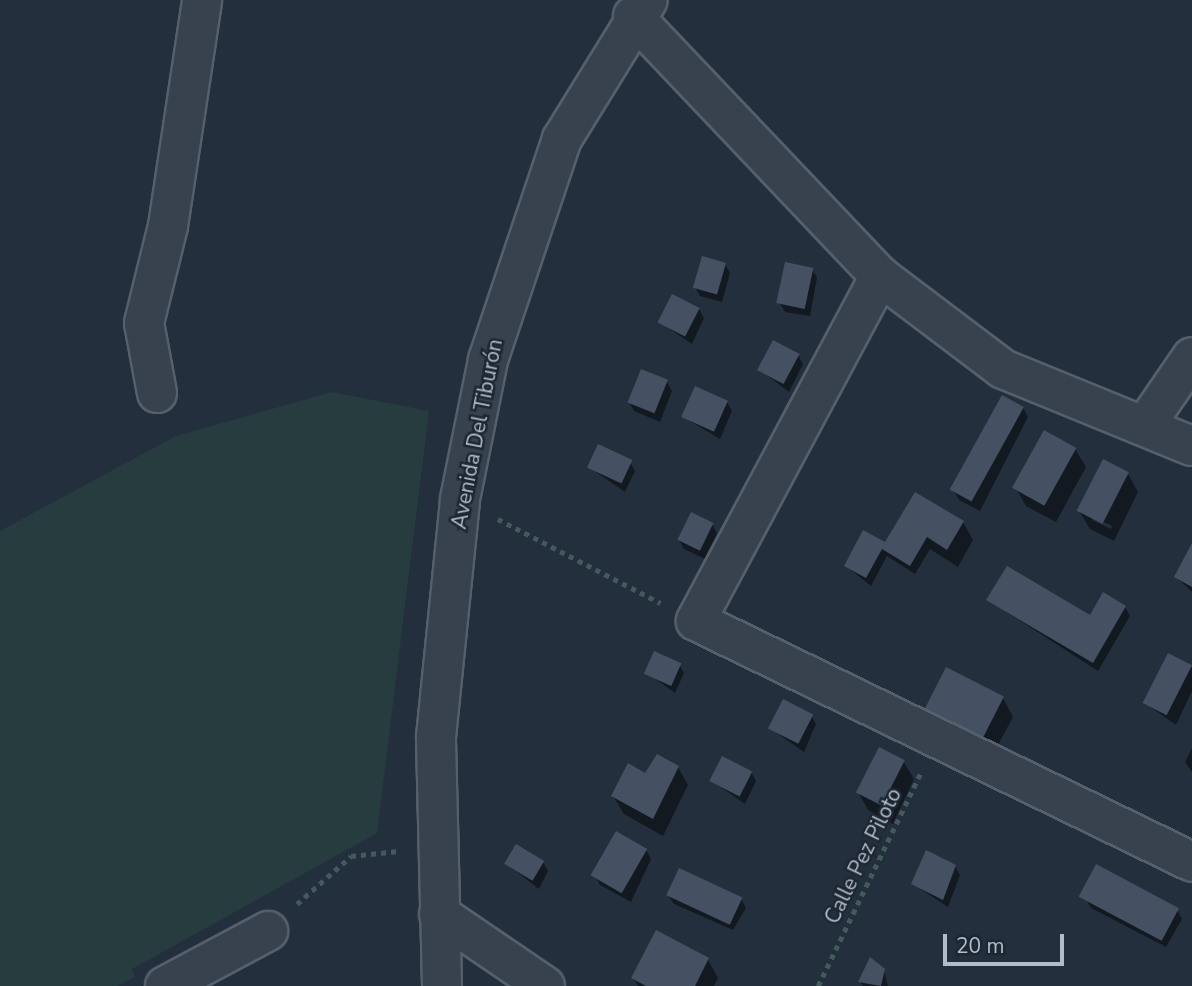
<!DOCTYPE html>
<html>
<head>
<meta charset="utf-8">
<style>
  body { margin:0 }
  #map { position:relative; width:1192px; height:986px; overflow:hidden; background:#242f3e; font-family:"Nunito Sans",sans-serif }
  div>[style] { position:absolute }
  .green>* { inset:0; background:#263c3f }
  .shadow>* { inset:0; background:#0007 }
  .building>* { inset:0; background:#455162; transform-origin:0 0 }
  .path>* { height:4.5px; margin-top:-2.25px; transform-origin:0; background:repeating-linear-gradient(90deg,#44595c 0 5px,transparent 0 10px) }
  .roads { filter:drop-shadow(2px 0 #565f6c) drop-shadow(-2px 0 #565f6c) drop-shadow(0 2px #565f6c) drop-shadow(0 -2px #565f6c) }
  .minor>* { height:38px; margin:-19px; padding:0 19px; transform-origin:19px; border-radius:19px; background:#38414e }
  span { translate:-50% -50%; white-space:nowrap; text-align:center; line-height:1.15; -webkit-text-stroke:5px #1d2633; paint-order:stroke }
  .street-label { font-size:21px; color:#b4bcc9 }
  .scale { position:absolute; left:943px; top:934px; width:121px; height:32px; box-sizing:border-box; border:4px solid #b4bcc9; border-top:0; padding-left:9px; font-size:21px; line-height:24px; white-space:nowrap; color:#b4bcc9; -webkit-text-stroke:5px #1d2633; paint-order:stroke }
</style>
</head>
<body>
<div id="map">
  <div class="green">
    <div style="clip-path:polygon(332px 392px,429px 411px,377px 833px,132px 969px,135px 977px,117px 986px,0 986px,0 531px,176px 436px)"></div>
  </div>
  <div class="shadow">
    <div style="clip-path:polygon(725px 264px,730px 273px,722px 302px,700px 296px,695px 287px)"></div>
    <div style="clip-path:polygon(812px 269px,817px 278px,810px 316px,785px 312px,780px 303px)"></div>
    <div style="clip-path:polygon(699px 309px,704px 318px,692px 344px,661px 323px)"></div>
    <div style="clip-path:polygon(798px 355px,803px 364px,789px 392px,760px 370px)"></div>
    <div style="clip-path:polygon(667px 382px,672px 391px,660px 422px,634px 411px,629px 402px)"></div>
    <div style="clip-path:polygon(727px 402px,732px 411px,720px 439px,683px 417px)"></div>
    <div style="clip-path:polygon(1023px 408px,1028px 417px,980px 511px,959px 500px,954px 491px)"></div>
    <div style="clip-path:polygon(1075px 449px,1086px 467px,1056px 522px,1026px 506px,1015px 487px)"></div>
    <div style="clip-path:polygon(630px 462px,635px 471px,625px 492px,590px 468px)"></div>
    <div style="clip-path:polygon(evenodd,1128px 474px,1138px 492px,1114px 541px,1090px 529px,1079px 511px,1128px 474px,1092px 516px,1112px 526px,1111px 529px,1092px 520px,1092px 516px)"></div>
    <div style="clip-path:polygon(963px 522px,973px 540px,958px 567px,930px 549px,915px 574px,887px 556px,871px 586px,846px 566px,886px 544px)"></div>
    <div style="clip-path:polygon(712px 524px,717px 533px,705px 559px,684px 549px,679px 540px)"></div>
    <div style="clip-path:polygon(1192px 547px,1192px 592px,1176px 577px)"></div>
    <div style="clip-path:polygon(988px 600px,1091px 617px,1125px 607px,1130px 616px,1098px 671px)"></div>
    <div style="clip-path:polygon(1169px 655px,1192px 667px,1192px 691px,1176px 725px,1146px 704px)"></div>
    <div style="clip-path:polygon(679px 664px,684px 673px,675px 693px,647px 673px)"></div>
    <div style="clip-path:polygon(1003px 698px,1013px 717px,991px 758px,935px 728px)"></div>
    <div style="clip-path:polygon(811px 715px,816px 724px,804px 752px,771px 729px)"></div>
    <div style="clip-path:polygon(1192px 748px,1192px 772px,1185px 762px)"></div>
    <div style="clip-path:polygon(903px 761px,914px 779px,893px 824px,868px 810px,858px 792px)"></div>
    <div style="clip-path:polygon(678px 767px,688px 785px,663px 836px,624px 814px,613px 796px,646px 776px)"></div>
    <div style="clip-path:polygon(751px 772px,756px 781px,745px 804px,712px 781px)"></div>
    <div style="clip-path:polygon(646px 850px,651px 859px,631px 902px,600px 885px,595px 876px)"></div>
    <div style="clip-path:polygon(543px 862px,548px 871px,539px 889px,508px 865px)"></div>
    <div style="clip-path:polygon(955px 866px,960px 875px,948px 907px,913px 884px)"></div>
    <div style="clip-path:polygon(668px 895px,741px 899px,746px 908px,733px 930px,674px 904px)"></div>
    <div style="clip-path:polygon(1086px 899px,1177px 910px,1182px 919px,1166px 947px,1091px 908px)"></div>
    <div style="clip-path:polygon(708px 960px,718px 978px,714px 986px,638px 986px,633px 978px)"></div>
    <div style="clip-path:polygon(884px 970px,888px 986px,863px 986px,860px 982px)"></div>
  </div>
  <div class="building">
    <div style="left:702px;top:256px;width:25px;height:33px;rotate:16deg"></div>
    <div style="left:785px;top:262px;width:29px;height:42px;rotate:12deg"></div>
    <div style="left:672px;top:294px;width:31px;height:32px;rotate:27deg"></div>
    <div style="left:773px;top:340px;width:30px;height:34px;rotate:28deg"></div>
    <div style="left:641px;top:369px;width:29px;height:36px;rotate:22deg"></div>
    <div style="left:695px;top:386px;width:36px;height:34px;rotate:24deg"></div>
    <div style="left:1002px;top:395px;width:25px;height:108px;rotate:29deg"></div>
    <div style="left:1044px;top:430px;width:37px;height:66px;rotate:29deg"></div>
    <div style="left:598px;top:444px;width:38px;height:26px;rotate:25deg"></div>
    <div style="left:1103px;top:459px;width:29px;height:58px;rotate:27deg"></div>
    <div style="clip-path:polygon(915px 492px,964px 521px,947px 550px,927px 537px,910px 566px,882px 549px,866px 578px,844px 566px,863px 530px,885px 542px)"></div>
    <div style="left:691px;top:512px;width:25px;height:31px;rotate:26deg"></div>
    <div style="clip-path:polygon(1192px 543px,1192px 587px,1174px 577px)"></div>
    <div style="clip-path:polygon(1007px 566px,1090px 615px,1103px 592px,1126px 606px,1093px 663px,986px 600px)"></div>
    <div style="left:654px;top:651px;width:30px;height:25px;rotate:24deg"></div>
    <div style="left:1168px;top:653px;width:27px;height:56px;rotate:27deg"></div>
    <div style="left:946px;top:667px;width:65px;height:49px;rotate:27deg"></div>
    <div style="left:783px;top:699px;width:34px;height:33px;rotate:27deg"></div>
    <div style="left:879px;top:747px;width:29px;height:51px;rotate:27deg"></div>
    <div style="clip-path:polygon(657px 754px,679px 766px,653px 819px,611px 796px,628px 763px,645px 773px)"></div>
    <div style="left:722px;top:756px;width:34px;height:28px;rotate:27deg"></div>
    <div style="left:616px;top:831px;width:36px;height:51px;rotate:30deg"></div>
    <div style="left:516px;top:844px;width:33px;height:23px;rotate:31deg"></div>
    <div style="clip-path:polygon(926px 850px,956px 865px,943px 900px,911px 884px)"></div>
    <div style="left:1096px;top:864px;width:94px;height:37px;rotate:28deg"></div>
    <div style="left:679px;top:868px;width:70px;height:30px;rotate:25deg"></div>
    <div style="clip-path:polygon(656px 930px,709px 958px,695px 986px,646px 986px,631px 978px)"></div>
    <div style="clip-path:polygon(870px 957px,885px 969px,881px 986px,858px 982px)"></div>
  </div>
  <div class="path">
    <div style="left:498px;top:519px;width:183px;rotate:27.3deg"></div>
    <div style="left:297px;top:904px;width:72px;rotate:-41.6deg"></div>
    <div style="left:351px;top:856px;width:48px;rotate:-5.9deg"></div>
    <div style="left:818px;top:986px;width:237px;rotate:-64.3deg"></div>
  </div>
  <div class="roads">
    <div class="minor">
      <div style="left:633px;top:16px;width:359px;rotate:46.5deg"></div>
      <div style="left:880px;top:276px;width:154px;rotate:37.1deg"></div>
      <div style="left:1003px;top:369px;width:204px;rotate:22.2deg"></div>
      <div style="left:880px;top:276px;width:391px;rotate:118.1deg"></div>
      <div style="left:696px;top:621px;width:551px;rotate:25.91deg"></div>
      <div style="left:157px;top:393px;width:71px;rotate:-100.5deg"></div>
      <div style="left:144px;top:323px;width:100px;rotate:-76.1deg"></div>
      <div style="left:168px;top:226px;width:229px;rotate:-81.4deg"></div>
      <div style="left:1146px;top:424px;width:81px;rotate:-55.5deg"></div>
      <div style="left:439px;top:914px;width:128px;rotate:34.2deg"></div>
      <div style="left:165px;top:986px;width:117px;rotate:-28.1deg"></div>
      <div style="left:442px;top:986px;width:249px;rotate:-91.4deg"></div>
      <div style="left:436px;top:737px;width:239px;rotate:-84.2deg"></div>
      <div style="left:460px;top:499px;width:142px;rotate:-78.6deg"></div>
      <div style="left:488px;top:360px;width:233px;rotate:-71.5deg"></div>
      <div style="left:562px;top:139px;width:163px;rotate:-58.3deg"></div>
    </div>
  </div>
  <div class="street-label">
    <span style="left:477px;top:434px;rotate:-79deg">Avenida Del Tiburón</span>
    <span style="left:863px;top:856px;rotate:-64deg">Calle Pez Piloto</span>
  </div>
  <div class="scale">20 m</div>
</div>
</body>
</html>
